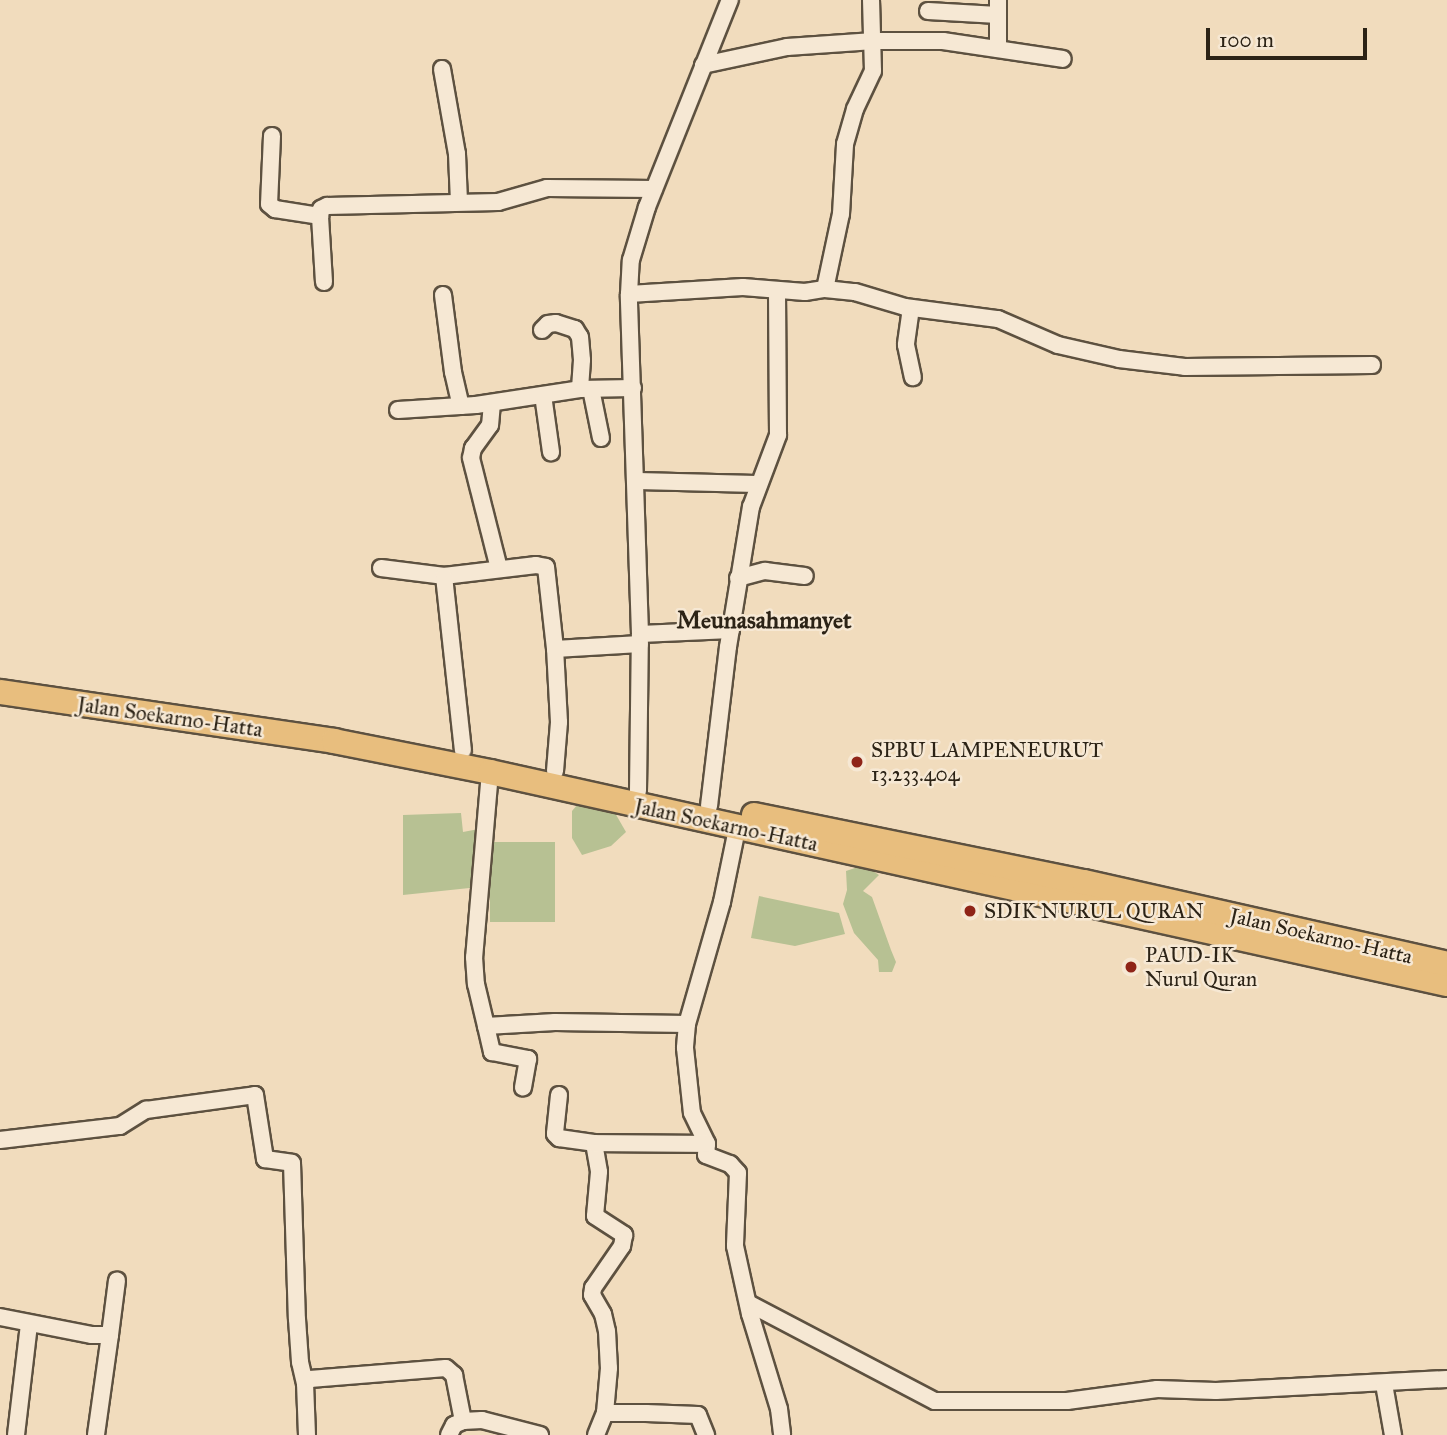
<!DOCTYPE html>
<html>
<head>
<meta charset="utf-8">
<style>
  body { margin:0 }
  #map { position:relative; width:1447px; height:1435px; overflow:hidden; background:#f1dcbd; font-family:"IM FELL Great Primer",serif }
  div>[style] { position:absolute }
  .green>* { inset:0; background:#b7c193; transform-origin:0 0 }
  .roads { filter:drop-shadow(2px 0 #5d5140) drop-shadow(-2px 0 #5d5140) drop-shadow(0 2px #5d5140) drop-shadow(0 -2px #5d5140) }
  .minor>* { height:16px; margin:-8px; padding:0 8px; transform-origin:8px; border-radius:8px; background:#f6e8d4 }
  .highway>* { height:24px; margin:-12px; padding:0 12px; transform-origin:12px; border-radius:12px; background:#e8be7e }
  .dots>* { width:19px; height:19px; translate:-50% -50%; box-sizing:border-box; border:4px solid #f6e8d4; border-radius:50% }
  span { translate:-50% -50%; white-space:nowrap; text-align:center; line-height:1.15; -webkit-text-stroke:5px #f6e8d4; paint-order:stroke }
  .street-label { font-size:21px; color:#2c2316 }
  .poi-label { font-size:21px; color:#2c2316 }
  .left { translate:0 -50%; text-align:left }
  .quarter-label { font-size:24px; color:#2c2316; font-weight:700 }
  .scale { position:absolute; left:1206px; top:28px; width:161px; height:32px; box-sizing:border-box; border:4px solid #2c2316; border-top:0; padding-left:9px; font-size:21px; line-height:24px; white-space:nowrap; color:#2c2316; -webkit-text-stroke:5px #f6e8d4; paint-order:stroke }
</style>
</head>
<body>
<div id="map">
  <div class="green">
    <div style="clip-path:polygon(578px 804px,615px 813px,626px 832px,611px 846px,582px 855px,572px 838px,572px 811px)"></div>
    <div style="clip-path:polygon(461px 813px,463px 832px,484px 828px,479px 887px,403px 895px,403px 815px)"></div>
    <div style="left:555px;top:842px;width:80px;height:65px;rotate:90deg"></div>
    <div style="clip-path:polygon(864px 865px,879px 875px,863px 891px,872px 897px,891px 950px,896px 962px,892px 972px,879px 972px,878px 960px,854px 933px,843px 904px,847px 890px,846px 871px)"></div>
    <div style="clip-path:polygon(759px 896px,839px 913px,845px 934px,795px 946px,751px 938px)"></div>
  </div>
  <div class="roads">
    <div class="minor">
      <div style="left:928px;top:11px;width:70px;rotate:3.3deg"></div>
      <div style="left:998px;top:49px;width:49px;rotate:-90deg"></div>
      <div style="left:703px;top:65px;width:86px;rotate:-12.1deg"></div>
      <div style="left:787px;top:47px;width:87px;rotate:-3.9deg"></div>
      <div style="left:874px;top:41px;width:69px"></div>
      <div style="left:943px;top:41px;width:121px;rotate:8.5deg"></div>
      <div style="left:442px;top:69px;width:86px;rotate:80deg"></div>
      <div style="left:457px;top:154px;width:48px;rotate:87.6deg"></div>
      <div style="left:272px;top:136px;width:68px;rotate:92.5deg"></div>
      <div style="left:269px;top:204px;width:8px;rotate:40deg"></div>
      <div style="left:275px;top:209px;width:46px;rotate:8.8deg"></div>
      <div style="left:324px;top:282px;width:66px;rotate:-93.5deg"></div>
      <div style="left:320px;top:216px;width:7px;rotate:-82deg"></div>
      <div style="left:321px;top:209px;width:7px;rotate:-27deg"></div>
      <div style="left:327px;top:206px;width:171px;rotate:-1.3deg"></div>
      <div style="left:498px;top:202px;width:51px;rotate:-15.9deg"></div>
      <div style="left:547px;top:188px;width:107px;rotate:0.5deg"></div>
      <div style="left:825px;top:289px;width:77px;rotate:-78deg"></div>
      <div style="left:841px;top:214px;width:70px;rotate:-86.7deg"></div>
      <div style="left:845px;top:144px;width:36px;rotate:-74deg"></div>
      <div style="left:855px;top:109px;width:42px;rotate:-64.7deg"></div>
      <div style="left:873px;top:71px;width:71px;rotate:-91.6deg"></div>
      <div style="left:629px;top:294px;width:114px;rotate:-3.5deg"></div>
      <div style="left:743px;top:287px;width:62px;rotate:4.6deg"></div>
      <div style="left:805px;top:292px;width:20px;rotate:-9deg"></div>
      <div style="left:825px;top:289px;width:30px;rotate:6deg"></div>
      <div style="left:855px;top:292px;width:52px;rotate:16.7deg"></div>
      <div style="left:905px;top:307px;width:94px;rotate:7.4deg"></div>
      <div style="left:998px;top:319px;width:65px;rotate:23.4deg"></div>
      <div style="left:1058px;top:345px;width:63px;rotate:12.9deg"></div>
      <div style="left:1119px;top:359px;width:66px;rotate:6.9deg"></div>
      <div style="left:1185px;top:367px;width:187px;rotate:-0.6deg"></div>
      <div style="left:443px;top:295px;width:78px;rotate:82.6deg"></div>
      <div style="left:453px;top:372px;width:35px;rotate:77deg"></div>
      <div style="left:911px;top:308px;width:37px;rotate:98deg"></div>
      <div style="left:906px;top:345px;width:33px;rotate:78deg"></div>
      <div style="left:542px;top:330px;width:8px;rotate:-45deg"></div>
      <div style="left:548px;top:324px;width:8px;rotate:-7deg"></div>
      <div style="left:556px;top:323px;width:20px;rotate:18deg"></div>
      <div style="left:575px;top:329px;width:9px;rotate:58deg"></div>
      <div style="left:580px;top:337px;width:23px;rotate:85deg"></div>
      <div style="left:582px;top:360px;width:29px;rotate:94deg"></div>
      <div style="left:591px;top:389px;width:50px;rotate:78.5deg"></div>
      <div style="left:543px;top:395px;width:58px;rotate:82deg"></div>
      <div style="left:492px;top:403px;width:22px;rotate:95deg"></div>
      <div style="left:490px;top:425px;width:29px;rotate:126deg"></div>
      <div style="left:473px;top:448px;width:10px;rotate:101deg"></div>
      <div style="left:471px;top:458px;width:114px;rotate:75.8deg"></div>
      <div style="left:398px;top:410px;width:78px;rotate:-3.7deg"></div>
      <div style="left:476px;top:405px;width:105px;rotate:-8.7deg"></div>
      <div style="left:580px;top:389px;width:53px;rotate:-1.1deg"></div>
      <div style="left:636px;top:481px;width:122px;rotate:1.4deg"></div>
      <div style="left:381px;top:568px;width:64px;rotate:7.2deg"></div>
      <div style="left:444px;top:576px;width:93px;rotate:-6.8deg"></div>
      <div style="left:536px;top:565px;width:10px;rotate:11deg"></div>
      <div style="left:546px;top:567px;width:82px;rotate:83.7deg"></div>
      <div style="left:444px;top:576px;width:175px;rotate:83.8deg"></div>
      <div style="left:738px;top:578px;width:28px;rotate:-15deg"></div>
      <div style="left:765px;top:571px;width:40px;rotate:7.1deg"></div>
      <div style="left:640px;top:634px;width:91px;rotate:-2.5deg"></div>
      <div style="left:555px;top:771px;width:49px;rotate:-85.3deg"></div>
      <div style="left:559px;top:722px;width:73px;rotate:-93.1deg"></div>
      <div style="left:555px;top:649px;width:85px;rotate:-3.4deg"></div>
      <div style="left:490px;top:772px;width:186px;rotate:94.9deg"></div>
      <div style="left:474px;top:957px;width:27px;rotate:86deg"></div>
      <div style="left:476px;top:984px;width:43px;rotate:76.6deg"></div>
      <div style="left:486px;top:1026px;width:69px;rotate:-3.3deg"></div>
      <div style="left:555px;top:1022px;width:132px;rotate:0.9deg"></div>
      <div style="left:638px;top:791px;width:157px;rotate:-89.3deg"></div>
      <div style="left:640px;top:634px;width:340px;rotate:-91.9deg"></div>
      <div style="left:629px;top:294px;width:34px;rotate:-87deg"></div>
      <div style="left:631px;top:260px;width:55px;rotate:-73.2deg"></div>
      <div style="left:647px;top:207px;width:223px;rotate:-68.2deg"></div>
      <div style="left:709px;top:806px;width:160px;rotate:-83.2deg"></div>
      <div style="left:728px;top:647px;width:142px;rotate:-80.7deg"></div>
      <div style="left:751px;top:507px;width:77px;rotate:-69.4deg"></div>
      <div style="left:778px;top:435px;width:145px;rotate:-90.4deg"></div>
      <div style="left:737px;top:829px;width:75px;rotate:101.6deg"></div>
      <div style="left:722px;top:902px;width:127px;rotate:106deg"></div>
      <div style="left:687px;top:1024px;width:24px;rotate:95deg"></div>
      <div style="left:685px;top:1048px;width:65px;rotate:83.9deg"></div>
      <div style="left:692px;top:1113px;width:34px;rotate:64deg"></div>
      <div style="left:707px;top:1144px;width:11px;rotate:95deg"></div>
      <div style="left:706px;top:1155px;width:26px;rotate:21deg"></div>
      <div style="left:730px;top:1164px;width:12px;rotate:48deg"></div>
      <div style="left:738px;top:1173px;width:73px;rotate:92.4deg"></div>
      <div style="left:735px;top:1246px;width:70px;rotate:77.6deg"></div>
      <div style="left:750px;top:1314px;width:99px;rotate:73deg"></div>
      <div style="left:779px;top:1409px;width:26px;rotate:83deg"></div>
      <div style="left:486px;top:1026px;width:27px;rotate:77deg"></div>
      <div style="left:492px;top:1052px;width:37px;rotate:11deg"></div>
      <div style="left:528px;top:1059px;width:29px;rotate:100deg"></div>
      <div style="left:559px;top:1095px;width:39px;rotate:96deg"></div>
      <div style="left:555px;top:1134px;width:6px;rotate:45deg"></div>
      <div style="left:559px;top:1138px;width:35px;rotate:8deg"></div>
      <div style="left:594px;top:1143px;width:29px;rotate:80deg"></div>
      <div style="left:599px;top:1172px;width:44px;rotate:95.2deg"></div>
      <div style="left:595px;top:1216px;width:35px;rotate:33deg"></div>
      <div style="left:624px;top:1235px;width:11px;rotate:100deg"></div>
      <div style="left:622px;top:1246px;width:51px;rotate:124.6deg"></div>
      <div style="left:593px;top:1288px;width:7px;rotate:98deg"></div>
      <div style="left:592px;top:1295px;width:22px;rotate:60deg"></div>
      <div style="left:603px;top:1314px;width:17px;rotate:77deg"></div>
      <div style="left:607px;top:1331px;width:37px;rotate:87deg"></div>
      <div style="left:609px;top:1368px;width:45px;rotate:95.1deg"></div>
      <div style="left:0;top:1140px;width:121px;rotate:-6.7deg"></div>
      <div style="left:120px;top:1126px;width:31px;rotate:-32deg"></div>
      <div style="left:146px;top:1110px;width:110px;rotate:-7.8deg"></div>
      <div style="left:255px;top:1095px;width:65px;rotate:81.1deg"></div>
      <div style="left:265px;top:1159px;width:27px;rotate:8deg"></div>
      <div style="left:292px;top:1163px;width:156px;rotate:88.2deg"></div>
      <div style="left:297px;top:1319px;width:43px;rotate:86deg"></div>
      <div style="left:300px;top:1362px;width:22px;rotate:77deg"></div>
      <div style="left:594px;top:1143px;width:113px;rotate:0.5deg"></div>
      <div style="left:748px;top:1303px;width:211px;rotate:27.7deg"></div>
      <div style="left:935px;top:1401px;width:132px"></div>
      <div style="left:1067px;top:1401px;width:91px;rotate:-7.6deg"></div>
      <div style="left:1157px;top:1389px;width:59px;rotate:1.9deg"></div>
      <div style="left:1216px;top:1391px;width:231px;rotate:-3deg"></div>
      <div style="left:0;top:1317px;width:94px;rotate:11.1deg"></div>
      <div style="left:92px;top:1335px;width:18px"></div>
      <div style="left:110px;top:1335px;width:101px;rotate:98deg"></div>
      <div style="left:110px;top:1335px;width:55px;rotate:-82.7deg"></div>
      <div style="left:1384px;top:1384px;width:52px;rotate:80deg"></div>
      <div style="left:16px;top:1435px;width:112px;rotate:-83.3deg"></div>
      <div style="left:307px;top:1435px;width:52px;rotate:-92.2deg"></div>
      <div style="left:305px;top:1383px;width:6px;rotate:-39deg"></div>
      <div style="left:310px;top:1379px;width:136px;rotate:-4.6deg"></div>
      <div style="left:446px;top:1368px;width:11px;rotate:41deg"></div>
      <div style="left:454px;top:1375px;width:47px;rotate:78.9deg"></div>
      <div style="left:449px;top:1435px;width:11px;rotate:-63deg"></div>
      <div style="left:454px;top:1425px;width:10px;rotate:-24deg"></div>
      <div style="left:463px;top:1421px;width:19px;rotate:-3deg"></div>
      <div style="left:482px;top:1420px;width:60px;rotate:14.5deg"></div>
      <div style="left:596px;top:1435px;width:24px;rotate:-68deg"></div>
      <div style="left:605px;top:1413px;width:41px"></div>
      <div style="left:646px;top:1413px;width:52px;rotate:2.2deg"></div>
      <div style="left:698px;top:1415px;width:22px;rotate:68deg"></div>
    </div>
    <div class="highway">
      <div style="left:0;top:692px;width:338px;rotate:8.3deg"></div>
      <div style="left:334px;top:741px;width:159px;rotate:11.2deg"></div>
      <div style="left:490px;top:772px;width:980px;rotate:12.49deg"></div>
      <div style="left:754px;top:815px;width:337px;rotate:11.5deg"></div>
      <div style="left:1084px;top:882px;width:372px;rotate:12.7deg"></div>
    </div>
  </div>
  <div class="dots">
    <div style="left:857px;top:762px;background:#8f2418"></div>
    <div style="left:970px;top:911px;background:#8f2418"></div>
    <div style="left:1131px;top:967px;background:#8f2418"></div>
  </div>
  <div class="street-label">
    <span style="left:170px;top:717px;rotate:8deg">Jalan Soekarno-Hatta</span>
    <span style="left:726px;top:825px;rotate:12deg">Jalan Soekarno-Hatta</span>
    <span style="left:1321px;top:936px;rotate:13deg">Jalan Soekarno-Hatta</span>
  </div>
  <div class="poi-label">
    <span class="left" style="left:871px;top:762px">SPBU LAMPENEURUT<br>13.233.404</span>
    <span class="left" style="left:984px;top:911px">SDIK NURUL QURAN</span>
    <span class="left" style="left:1145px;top:967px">PAUD-IK<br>Nurul Quran</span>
  </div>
  <div class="quarter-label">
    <span style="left:764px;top:621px">Meunasahmanyet</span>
  </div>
  <div class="scale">100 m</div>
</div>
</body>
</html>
